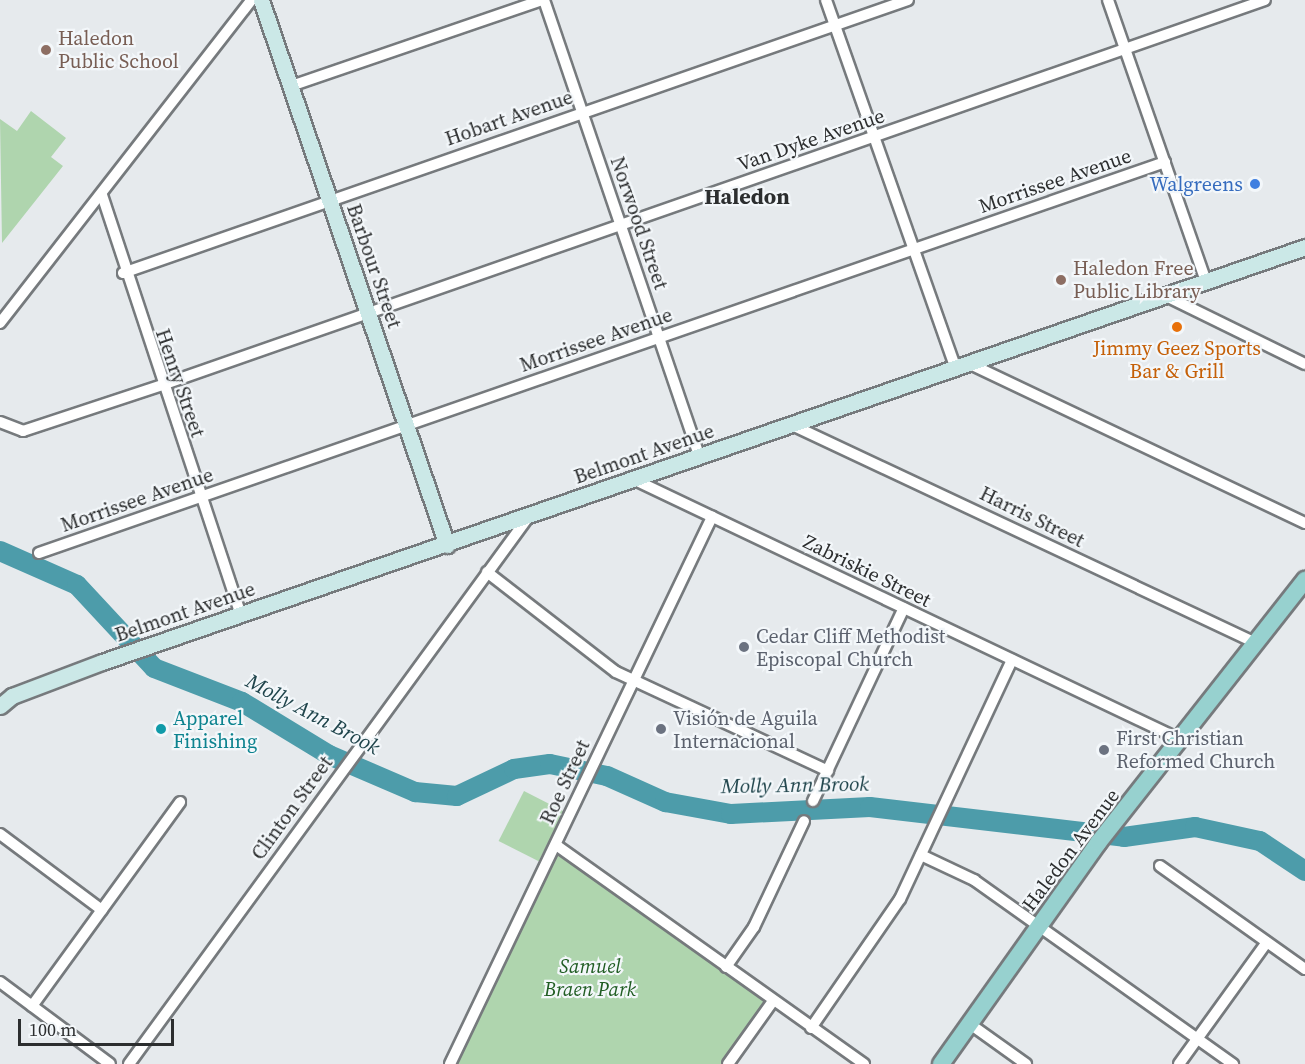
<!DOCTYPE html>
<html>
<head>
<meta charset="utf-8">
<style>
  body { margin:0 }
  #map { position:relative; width:1305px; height:1064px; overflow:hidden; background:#e6eaed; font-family:"Source Serif 4",serif }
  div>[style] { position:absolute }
  .green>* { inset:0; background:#afd5ae; transform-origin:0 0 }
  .river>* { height:20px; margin:-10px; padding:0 10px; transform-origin:10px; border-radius:10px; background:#4d9caa }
  .roads { filter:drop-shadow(2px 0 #767a7d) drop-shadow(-2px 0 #767a7d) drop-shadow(0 2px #767a7d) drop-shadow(0 -2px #767a7d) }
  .street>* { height:10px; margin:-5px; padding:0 5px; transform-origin:5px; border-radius:5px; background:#fff }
  .secondary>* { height:15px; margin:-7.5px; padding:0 7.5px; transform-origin:7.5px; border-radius:7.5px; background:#cbe8e7 }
  .primary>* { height:16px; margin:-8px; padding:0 8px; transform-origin:8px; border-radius:8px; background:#97d1cf }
  .dots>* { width:16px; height:16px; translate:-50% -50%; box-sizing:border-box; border:3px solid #f3f7fa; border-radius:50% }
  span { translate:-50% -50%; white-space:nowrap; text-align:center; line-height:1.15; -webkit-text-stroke:4.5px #f3f7fa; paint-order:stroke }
  .education-label { font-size:20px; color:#785e54 }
  .left { translate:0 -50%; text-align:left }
  .street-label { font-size:20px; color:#2c2e2f }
  .shop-label { font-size:20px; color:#366cbe }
  .right { translate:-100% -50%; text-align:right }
  .food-label { font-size:20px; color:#c56008 }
  .worship-label { font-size:20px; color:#5b616d }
  .culture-label { font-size:20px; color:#0d838f }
  .park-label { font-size:20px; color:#205d23; font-style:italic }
  .water-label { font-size:21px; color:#20454c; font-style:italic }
  .quarter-label { font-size:22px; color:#2c2e2f; font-weight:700 }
  .scale { position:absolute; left:18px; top:1019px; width:156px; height:27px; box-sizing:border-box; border:3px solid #2c2e2f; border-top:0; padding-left:8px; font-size:18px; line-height:21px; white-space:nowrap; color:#2c2e2f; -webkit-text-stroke:4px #f3f7fa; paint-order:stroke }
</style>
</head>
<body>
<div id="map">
  <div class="green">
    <div style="clip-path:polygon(31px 111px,66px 138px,51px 157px,63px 166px,2px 243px,0 119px,17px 131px)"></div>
    <div style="left:524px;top:791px;width:45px;height:56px;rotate:27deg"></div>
    <div style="clip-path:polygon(556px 845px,774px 1001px,728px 1064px,451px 1064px)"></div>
  </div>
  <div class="river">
    <div style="left:0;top:551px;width:84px;rotate:23.8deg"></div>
    <div style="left:77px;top:585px;width:113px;rotate:47.1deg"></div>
    <div style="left:154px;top:668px;width:94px;rotate:21.1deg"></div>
    <div style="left:242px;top:702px;width:102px;rotate:31.3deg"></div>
    <div style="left:329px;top:755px;width:94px;rotate:23.3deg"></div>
    <div style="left:415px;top:792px;width:42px;rotate:5.4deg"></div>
    <div style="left:457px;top:796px;width:63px;rotate:-25.3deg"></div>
    <div style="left:514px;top:769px;width:36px;rotate:-8deg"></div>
    <div style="left:550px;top:764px;width:58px;rotate:11.9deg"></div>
    <div style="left:607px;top:776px;width:64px;rotate:24.1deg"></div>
    <div style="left:665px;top:802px;width:67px;rotate:10.3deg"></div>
    <div style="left:731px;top:814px;width:139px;rotate:-2.9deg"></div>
    <div style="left:870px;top:807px;width:256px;rotate:6.7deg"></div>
    <div style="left:1124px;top:837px;width:72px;rotate:-8deg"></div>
    <div style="left:1195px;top:827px;width:66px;rotate:12.2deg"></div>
    <div style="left:1260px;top:841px;width:54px;rotate:33.7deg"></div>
  </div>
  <div class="roads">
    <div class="street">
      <div style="left:544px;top:0;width:483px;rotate:71.2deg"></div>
      <div style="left:826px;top:0;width:389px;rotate:70.6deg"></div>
      <div style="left:1108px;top:0;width:298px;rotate:70.8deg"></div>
      <div style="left:291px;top:86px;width:265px;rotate:-18.9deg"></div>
      <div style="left:102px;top:195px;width:442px;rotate:71.7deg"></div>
      <div style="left:123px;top:273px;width:831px;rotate:-19.18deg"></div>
      <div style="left:1164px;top:295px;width:157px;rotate:26.1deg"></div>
      <div style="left:0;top:323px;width:409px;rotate:-52.1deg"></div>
      <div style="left:968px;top:363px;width:373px;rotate:25.4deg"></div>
      <div style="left:0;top:422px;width:25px;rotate:21deg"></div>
      <div style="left:23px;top:431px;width:146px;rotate:-18.3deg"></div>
      <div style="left:162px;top:385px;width:1168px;rotate:-19.24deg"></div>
      <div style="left:792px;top:425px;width:513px;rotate:25.17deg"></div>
      <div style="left:635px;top:480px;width:605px;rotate:25.46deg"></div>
      <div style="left:39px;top:553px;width:1192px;rotate:-19.15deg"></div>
      <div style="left:487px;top:572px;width:163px;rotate:37.8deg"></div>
      <div style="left:616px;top:672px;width:234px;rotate:25deg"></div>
      <div style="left:813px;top:801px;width:213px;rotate:-64.8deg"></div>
      <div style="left:0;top:834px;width:127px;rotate:36.7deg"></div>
      <div style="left:556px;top:845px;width:378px;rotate:35.4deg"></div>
      <div style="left:921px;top:855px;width:59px;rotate:25.3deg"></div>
      <div style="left:974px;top:880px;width:318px;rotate:35.4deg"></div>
      <div style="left:1160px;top:866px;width:178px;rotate:35.4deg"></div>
      <div style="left:726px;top:967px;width:49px;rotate:-55deg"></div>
      <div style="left:754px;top:927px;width:117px;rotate:-64.7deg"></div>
      <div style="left:0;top:982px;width:137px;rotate:36.7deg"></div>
      <div style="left:32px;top:1006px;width:252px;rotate:-54deg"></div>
      <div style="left:970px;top:1024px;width:69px;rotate:35.5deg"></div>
      <div style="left:811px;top:1028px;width:157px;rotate:-55.4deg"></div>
      <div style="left:900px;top:899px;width:264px;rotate:-64.9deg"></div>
      <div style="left:129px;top:1064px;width:678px;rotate:-53.87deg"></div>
      <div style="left:450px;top:1064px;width:607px;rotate:-64.41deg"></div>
      <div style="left:728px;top:1064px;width:77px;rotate:-54.5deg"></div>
      <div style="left:1179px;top:1064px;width:150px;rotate:-54.2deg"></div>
    </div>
    <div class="secondary">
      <div style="left:261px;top:0;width:576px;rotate:71.16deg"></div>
      <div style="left:0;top:706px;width:16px;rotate:-40deg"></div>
      <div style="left:12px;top:696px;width:96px;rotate:-20.7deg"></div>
      <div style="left:102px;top:662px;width:1273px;rotate:-19.03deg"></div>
    </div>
    <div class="primary">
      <div style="left:941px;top:1064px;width:271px;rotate:-54.6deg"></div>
      <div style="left:1098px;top:843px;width:335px;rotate:-51.8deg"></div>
    </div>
  </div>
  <div class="dots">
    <div style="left:46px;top:50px;background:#8d6e63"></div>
    <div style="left:1255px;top:184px;background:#3f7fe0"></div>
    <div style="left:1061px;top:280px;background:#8d6e63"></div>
    <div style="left:1177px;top:327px;background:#e8710a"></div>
    <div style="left:744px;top:647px;background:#6b7280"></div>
    <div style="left:161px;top:729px;background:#0f9aa8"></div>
    <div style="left:661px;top:729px;background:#6b7280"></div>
    <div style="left:1104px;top:750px;background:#6b7280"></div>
  </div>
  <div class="education-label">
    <span class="left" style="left:58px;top:50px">Haledon<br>Public School</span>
    <span class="left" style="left:1073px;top:280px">Haledon Free<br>Public Library</span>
  </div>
  <div class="street-label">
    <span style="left:509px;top:118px;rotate:-19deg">Hobart Avenue</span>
    <span style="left:811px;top:140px;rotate:-19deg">Van Dyke Avenue</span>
    <span style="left:1055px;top:181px;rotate:-19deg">Morrissee Avenue</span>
    <span style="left:639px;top:223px;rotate:71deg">Norwood Street</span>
    <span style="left:374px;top:266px;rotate:71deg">Barbour Street</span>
    <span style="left:596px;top:340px;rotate:-19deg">Morrissee Avenue</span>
    <span style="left:180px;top:383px;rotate:71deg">Henry Street</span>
    <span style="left:644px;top:454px;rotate:-19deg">Belmont Avenue</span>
    <span style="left:137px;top:500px;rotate:-19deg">Morrissee Avenue</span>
    <span style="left:1032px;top:517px;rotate:26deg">Harris Street</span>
    <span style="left:867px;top:571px;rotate:26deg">Zabriskie Street</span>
    <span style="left:185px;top:612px;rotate:-19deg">Belmont Avenue</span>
    <span style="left:565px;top:782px;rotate:-65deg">Roe Street</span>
    <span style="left:292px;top:808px;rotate:-54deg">Clinton Street</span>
    <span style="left:1071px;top:850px;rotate:-53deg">Haledon Avenue</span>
  </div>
  <div class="shop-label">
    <span class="right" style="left:1243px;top:184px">Walgreens</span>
  </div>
  <div class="food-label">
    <span style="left:1177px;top:360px">Jimmy Geez Sports<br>Bar &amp; Grill</span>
  </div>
  <div class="worship-label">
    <span class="left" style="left:756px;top:648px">Cedar Cliff Methodist<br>Episcopal Church</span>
    <span class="left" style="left:673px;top:730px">Visión de Aguila<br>Internacional</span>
    <span class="left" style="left:1116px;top:750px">First Christian<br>Reformed Church</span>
  </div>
  <div class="culture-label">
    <span class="left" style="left:173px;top:730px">Apparel<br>Finishing</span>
  </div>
  <div class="park-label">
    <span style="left:590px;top:978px">Samuel<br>Braen Park</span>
  </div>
  <div class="water-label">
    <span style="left:313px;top:714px;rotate:28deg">Molly Ann Brook</span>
    <span style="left:795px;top:785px;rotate:-1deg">Molly Ann Brook</span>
  </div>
  <div class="quarter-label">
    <span style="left:747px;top:197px">Haledon</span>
  </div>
  <div class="scale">100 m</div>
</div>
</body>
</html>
